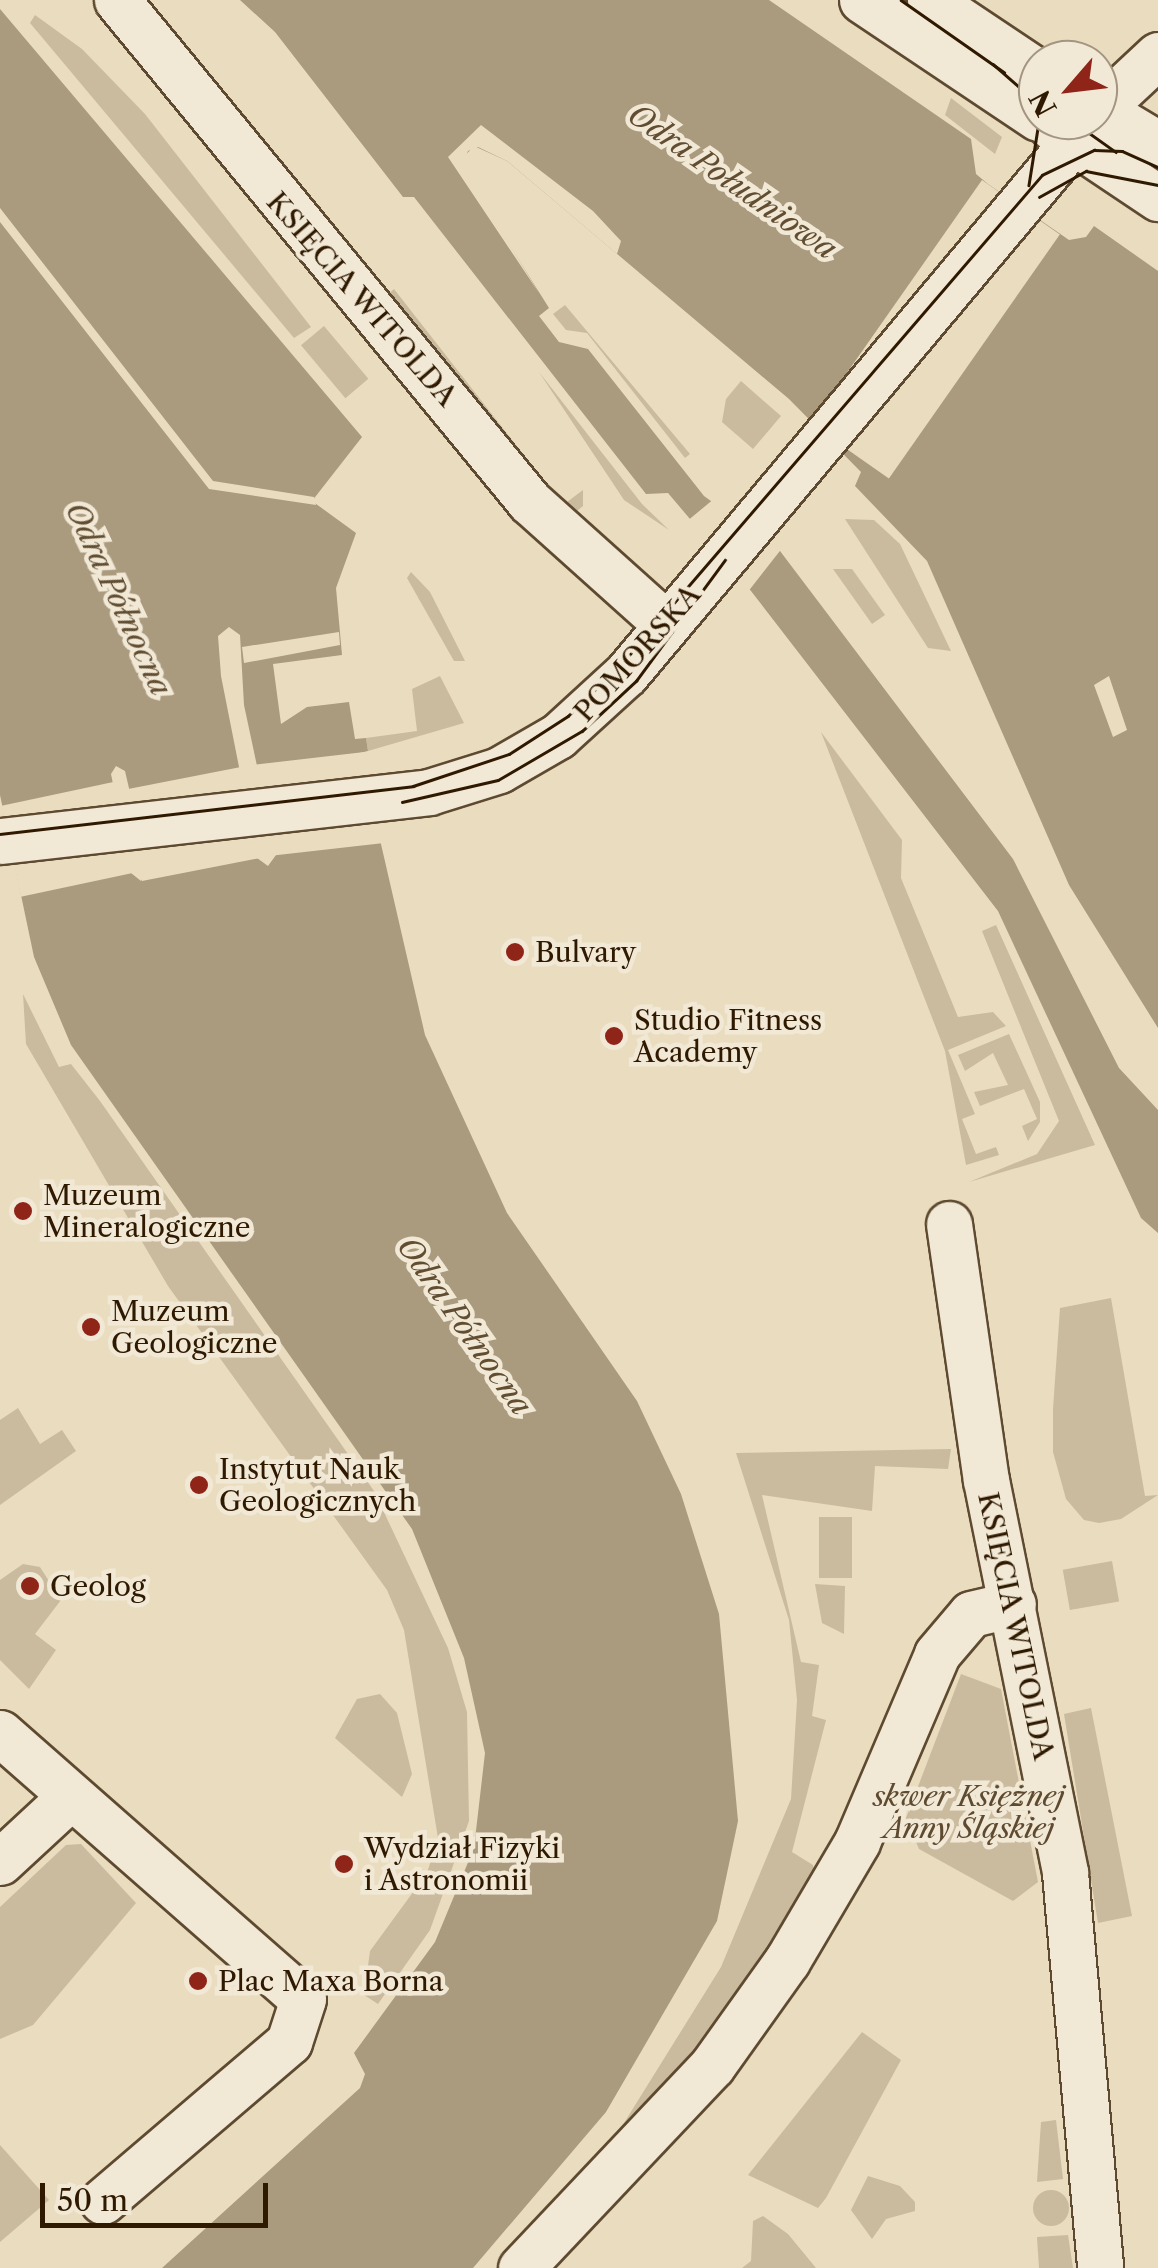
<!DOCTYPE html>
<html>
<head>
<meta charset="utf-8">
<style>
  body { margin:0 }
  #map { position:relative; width:1158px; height:2268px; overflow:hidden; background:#eadcbf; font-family:"Libre Caslon Text",serif }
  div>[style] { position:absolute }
  .green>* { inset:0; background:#cabb9f; transform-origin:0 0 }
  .round { border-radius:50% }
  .water>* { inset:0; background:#aa9a7e }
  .pier>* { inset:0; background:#eadcbf; transform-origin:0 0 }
  .roads { filter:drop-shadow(2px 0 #5e4a30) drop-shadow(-2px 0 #5e4a30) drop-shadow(0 2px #5e4a30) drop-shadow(0 -2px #5e4a30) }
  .minor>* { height:45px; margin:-22.5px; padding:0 22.5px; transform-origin:22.5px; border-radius:22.5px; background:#f1e8d5 }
  .tram>* { height:2.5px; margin:-1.25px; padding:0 1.25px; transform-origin:1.25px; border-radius:1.25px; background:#2f1900 }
  .dots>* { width:28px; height:28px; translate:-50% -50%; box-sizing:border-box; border:5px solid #f1e8d5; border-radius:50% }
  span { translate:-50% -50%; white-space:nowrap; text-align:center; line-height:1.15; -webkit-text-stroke:9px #f1e8d5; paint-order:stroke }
  .street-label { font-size:28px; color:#2f1900 }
  .poi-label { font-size:28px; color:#2f1900 }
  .left { translate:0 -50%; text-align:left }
  .park-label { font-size:28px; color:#5e4a30; font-style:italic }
  .water-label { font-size:30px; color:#604d32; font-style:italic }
  .north { position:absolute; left:1018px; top:40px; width:100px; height:100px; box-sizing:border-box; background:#f1e8d5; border:2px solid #a39580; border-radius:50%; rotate:242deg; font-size:28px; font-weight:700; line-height:40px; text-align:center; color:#2f1900 }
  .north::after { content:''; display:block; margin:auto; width:35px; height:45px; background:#8f2418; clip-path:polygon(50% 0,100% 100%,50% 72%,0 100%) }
  .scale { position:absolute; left:40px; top:2183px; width:228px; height:45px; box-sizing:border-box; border:5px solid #2f1900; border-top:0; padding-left:12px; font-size:30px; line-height:35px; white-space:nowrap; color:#2f1900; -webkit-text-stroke:8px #f1e8d5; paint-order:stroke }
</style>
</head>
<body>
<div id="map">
  <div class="green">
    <div style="clip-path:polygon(35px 15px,82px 49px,145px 114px,311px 327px,294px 338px,30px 23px)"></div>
    <div style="clip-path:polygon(951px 98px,1002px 137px,995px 154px,945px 115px)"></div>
    <div style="clip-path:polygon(394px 289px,563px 505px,583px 490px,583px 506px,571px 516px,384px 298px)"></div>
    <div style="clip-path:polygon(565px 305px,690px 454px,685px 458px,587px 333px,566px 330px,553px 314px)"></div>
    <div style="left:324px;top:326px;width:69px;height:30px;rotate:50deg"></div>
    <div style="clip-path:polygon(539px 372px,642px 504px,669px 530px,624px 500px)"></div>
    <div style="clip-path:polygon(741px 381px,781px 416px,753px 449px,722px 422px,726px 399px)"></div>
    <div style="clip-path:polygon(845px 519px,874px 520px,900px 544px,951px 651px,928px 648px)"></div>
    <div style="clip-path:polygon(833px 569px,852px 569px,885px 615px,872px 624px)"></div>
    <div style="clip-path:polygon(411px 572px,430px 592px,465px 661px,454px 661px,407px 578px)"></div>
    <div style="clip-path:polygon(440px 676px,464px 723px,368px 751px,366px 738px,417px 731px,412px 689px)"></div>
    <div style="clip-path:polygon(821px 732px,902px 840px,901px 878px,958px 1017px,993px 1012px,1006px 1026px,948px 1050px,975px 1114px,962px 1119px,976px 1154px,996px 1147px,999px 1155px,966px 1165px,945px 1051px)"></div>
    <div style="clip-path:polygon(996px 925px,1095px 1145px,969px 1182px,1037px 1154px,1059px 1121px,982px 931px)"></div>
    <div style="clip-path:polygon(23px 994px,59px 1067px,71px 1064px,100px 1101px,374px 1491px,448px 1648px,467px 1712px,469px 1821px,430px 1930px,378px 2004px,364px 1995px,370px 1951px,427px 1873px,438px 1838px,404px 1630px,387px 1590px,168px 1286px,26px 1044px)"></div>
    <div style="clip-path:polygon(1009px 1034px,1040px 1102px,1040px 1122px,1028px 1141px,1022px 1126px,1037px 1119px,1024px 1089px,980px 1106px,974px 1092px,1008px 1085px,993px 1053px,965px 1071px,958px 1055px)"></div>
    <div style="clip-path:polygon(1111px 1298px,1145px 1496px,1158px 1495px,1121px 1519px,1099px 1523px,1084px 1520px,1066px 1499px,1053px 1452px,1053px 1409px,1060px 1308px)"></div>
    <div style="clip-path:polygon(18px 1408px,40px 1444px,62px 1430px,76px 1451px,0 1505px,0 1420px)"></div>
    <div style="clip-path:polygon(951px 1449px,948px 1469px,875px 1466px,872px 1511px,762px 1495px,801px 1662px,819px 1665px,812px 1716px,826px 1720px,792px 1852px,813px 1865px,818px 1886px,721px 2034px,614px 2139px,721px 1967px,791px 1799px,797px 1700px,789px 1620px,736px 1453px)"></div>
    <div style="left:819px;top:1517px;width:33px;height:61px"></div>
    <div style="left:1112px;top:1561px;width:41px;height:50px;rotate:80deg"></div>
    <div style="clip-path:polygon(23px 1564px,40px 1567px,61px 1600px,35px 1634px,56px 1650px,29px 1689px,0 1660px,0 1580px)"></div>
    <div style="clip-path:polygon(815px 1584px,845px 1586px,844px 1634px,822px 1623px)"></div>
    <div style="clip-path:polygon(961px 1674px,1001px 1689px,1038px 1882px,1013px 1901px,919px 1849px,906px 1818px)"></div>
    <div style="clip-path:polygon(380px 1694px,397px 1713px,412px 1774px,402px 1797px,335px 1738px,357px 1699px)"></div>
    <div style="clip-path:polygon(1091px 1708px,1132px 1916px,1098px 1923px,1064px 1714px)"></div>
    <div style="clip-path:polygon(81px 1844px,136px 1903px,33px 2025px,0 2039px,0 1907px,66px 1845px)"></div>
    <div style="clip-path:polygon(862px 2032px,901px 2060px,826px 2198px,818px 2208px,748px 2175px)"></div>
    <div style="clip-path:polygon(1056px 2120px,1063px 2179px,1037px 2182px,1041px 2122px)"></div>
    <div style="clip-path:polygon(0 2145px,49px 2200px,0 2242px)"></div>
    <div style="clip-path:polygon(868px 2176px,900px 2186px,915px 2202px,915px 2211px,886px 2219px,872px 2239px,851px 2210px)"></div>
    <div class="round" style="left:1033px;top:2190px;width:36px;height:36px"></div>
    <div style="clip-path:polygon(763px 2216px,788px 2234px,816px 2268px,742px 2268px,751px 2261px,753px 2221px)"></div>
    <div style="clip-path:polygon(1068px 2235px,1073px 2268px,1039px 2268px,1037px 2237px)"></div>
  </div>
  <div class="water">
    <div style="clip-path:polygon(evenodd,240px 0,769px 0,971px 139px,976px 174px,988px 184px,1069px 240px,1086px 237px,1094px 226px,1158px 271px,1158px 1028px,1069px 885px,927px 561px,855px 486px,861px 472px,789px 399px,507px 161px,474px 146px,458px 163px,549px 308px,539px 316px,559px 342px,588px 349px,704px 496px,780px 551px,1013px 859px,1119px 1068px,1158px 1110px,1158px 1233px,1141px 1218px,998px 911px,751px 591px,668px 493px,646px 494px,414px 197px,403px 197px,275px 32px,240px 0,1109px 676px,1127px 730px,1113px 737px,1094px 685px,1109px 676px)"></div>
    <div style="clip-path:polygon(evenodd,0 9px,362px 437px,312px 501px,356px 533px,336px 588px,342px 655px,273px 664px,281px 724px,307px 707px,349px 702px,355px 739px,366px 738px,368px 751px,360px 753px,425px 1035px,507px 1213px,637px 1401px,681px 1494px,719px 1614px,738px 1821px,717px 1921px,606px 2112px,473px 2268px,162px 2268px,360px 2088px,365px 2074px,354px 2053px,435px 1942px,474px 1848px,485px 1753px,464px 1658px,412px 1529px,71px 1045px,34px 957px,0 795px,0 9px,229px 627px,240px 635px,244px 705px,276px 855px,268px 866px,257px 858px,221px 676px,218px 636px,229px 627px,0 9px,116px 766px,125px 771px,148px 870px,141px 881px,131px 873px,111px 774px,116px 766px)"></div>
  </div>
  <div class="pier">
    <div style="clip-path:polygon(481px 125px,593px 211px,621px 241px,617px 254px,507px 161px,478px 147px,468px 151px,462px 166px,539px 293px,448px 157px)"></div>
    <div style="left:982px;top:180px;width:95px;height:298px;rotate:35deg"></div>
    <div style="clip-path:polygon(0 208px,213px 481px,314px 497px,316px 505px,209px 489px,0 222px)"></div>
    <div style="clip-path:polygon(715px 498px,783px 547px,747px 593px,686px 522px)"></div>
    <div style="clip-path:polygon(339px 632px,340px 645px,244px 663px,242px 647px)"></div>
    <div style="clip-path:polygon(373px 751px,366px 757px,384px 843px,269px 856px,252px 765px)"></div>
    <div style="left:246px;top:766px;width:93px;height:124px;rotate:79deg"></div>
    <div style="left:118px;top:781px;width:93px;height:119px;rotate:78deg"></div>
  </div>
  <div class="roads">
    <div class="minor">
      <div style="left:117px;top:0;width:650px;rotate:50.56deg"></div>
      <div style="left:530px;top:502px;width:183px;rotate:41.9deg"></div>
      <div style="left:862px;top:0;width:212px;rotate:33.8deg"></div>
      <div style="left:930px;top:0;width:130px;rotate:33.7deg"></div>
      <div style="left:1098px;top:108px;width:70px;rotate:31deg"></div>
      <div style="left:1098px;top:111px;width:82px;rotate:-43deg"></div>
      <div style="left:1052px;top:127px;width:128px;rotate:33.8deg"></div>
      <div style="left:0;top:841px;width:432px;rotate:-6.5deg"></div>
      <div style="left:429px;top:792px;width:73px;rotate:-17.4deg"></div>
      <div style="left:499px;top:770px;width:68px;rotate:-30deg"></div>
      <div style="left:558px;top:736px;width:92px;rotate:-42.4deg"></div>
      <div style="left:626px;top:674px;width:723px;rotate:-49.99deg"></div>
      <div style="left:949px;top:1224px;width:259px;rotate:81.8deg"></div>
      <div style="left:986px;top:1480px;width:401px;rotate:78.6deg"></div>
      <div style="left:1065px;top:1873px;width:397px;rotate:84.9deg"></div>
      <div style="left:0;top:1733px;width:403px;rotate:41.3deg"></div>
      <div style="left:303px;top:1999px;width:45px;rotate:108deg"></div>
      <div style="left:289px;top:2042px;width:245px;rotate:139.5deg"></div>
      <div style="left:0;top:1862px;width:94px;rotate:-42.8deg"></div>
      <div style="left:521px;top:2268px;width:278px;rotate:-46.6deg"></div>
      <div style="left:712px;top:2066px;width:129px;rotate:-54.5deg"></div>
      <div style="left:787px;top:1961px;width:138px;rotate:-59.5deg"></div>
      <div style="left:857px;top:1842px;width:204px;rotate:-66.9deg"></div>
      <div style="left:937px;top:1654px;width:52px;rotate:-49.6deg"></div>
      <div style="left:971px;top:1614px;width:43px;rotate:-13.4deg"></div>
    </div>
  </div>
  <div class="tram">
    <div style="left:901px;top:0;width:126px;rotate:35deg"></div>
    <div style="left:993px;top:64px;width:40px;rotate:41deg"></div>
    <div style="left:1023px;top:90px;width:36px;rotate:63deg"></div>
    <div style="left:1039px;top:122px;width:64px;rotate:99deg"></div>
    <div style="left:1071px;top:120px;width:55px;rotate:35.4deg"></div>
    <div style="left:1039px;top:197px;width:54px;rotate:-29deg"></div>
    <div style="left:1086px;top:171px;width:73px;rotate:11deg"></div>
    <div style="left:402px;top:802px;width:98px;rotate:-12.9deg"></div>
    <div style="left:498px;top:780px;width:97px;rotate:-30.3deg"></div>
    <div style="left:582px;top:731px;width:74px;rotate:-42.8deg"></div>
    <div style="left:636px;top:681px;width:150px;rotate:-53.7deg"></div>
    <div style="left:0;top:834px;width:416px;rotate:-6.6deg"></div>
    <div style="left:413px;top:786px;width:101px;rotate:-18.4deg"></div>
    <div style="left:509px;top:754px;width:70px;rotate:-32.8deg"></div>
    <div style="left:568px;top:716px;width:77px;rotate:-44.5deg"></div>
    <div style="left:623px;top:662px;width:642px;rotate:-49.29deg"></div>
    <div style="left:1042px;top:175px;width:58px;rotate:-25.7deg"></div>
    <div style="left:1094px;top:150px;width:28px;rotate:2deg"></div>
    <div style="left:1122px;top:151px;width:39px;rotate:24deg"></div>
  </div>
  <div class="dots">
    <div style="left:515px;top:952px;background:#8f2418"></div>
    <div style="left:614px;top:1036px;background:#8f2418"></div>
    <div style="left:23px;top:1211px;background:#8f2418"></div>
    <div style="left:91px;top:1327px;background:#8f2418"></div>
    <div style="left:199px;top:1485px;background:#8f2418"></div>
    <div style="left:30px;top:1586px;background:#8f2418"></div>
    <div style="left:344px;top:1864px;background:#8f2418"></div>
    <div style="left:198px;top:1981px;background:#8f2418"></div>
  </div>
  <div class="street-label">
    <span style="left:362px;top:299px;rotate:49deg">KSIĘCIA WITOLDA</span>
    <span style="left:637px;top:653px;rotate:-48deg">POMORSKA</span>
    <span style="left:1016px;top:1626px;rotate:78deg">KSIĘCIA WITOLDA</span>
  </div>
  <div class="poi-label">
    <span class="left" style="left:535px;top:952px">Bulvary</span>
    <span class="left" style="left:634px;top:1036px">Studio Fitness<br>Academy</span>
    <span class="left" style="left:43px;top:1211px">Muzeum<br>Mineralogiczne</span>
    <span class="left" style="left:111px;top:1327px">Muzeum<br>Geologiczne</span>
    <span class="left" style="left:219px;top:1485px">Instytut Nauk<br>Geologicznych</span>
    <span class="left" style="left:50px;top:1586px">Geolog</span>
    <span class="left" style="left:364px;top:1864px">Wydział Fizyki<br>i Astronomii</span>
    <span class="left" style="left:218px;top:1981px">Plac Maxa Borna</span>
  </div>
  <div class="park-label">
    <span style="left:969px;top:1812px">skwer Księżnej<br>Anny Śląskiej</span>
  </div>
  <div class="water-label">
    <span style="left:732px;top:182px;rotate:35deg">Odra Południowa</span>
    <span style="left:118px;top:599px;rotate:65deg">Odra Północna</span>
    <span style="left:464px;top:1326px;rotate:55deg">Odra Północna</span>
  </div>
  <div class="north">N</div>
  <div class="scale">50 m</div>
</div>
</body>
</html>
